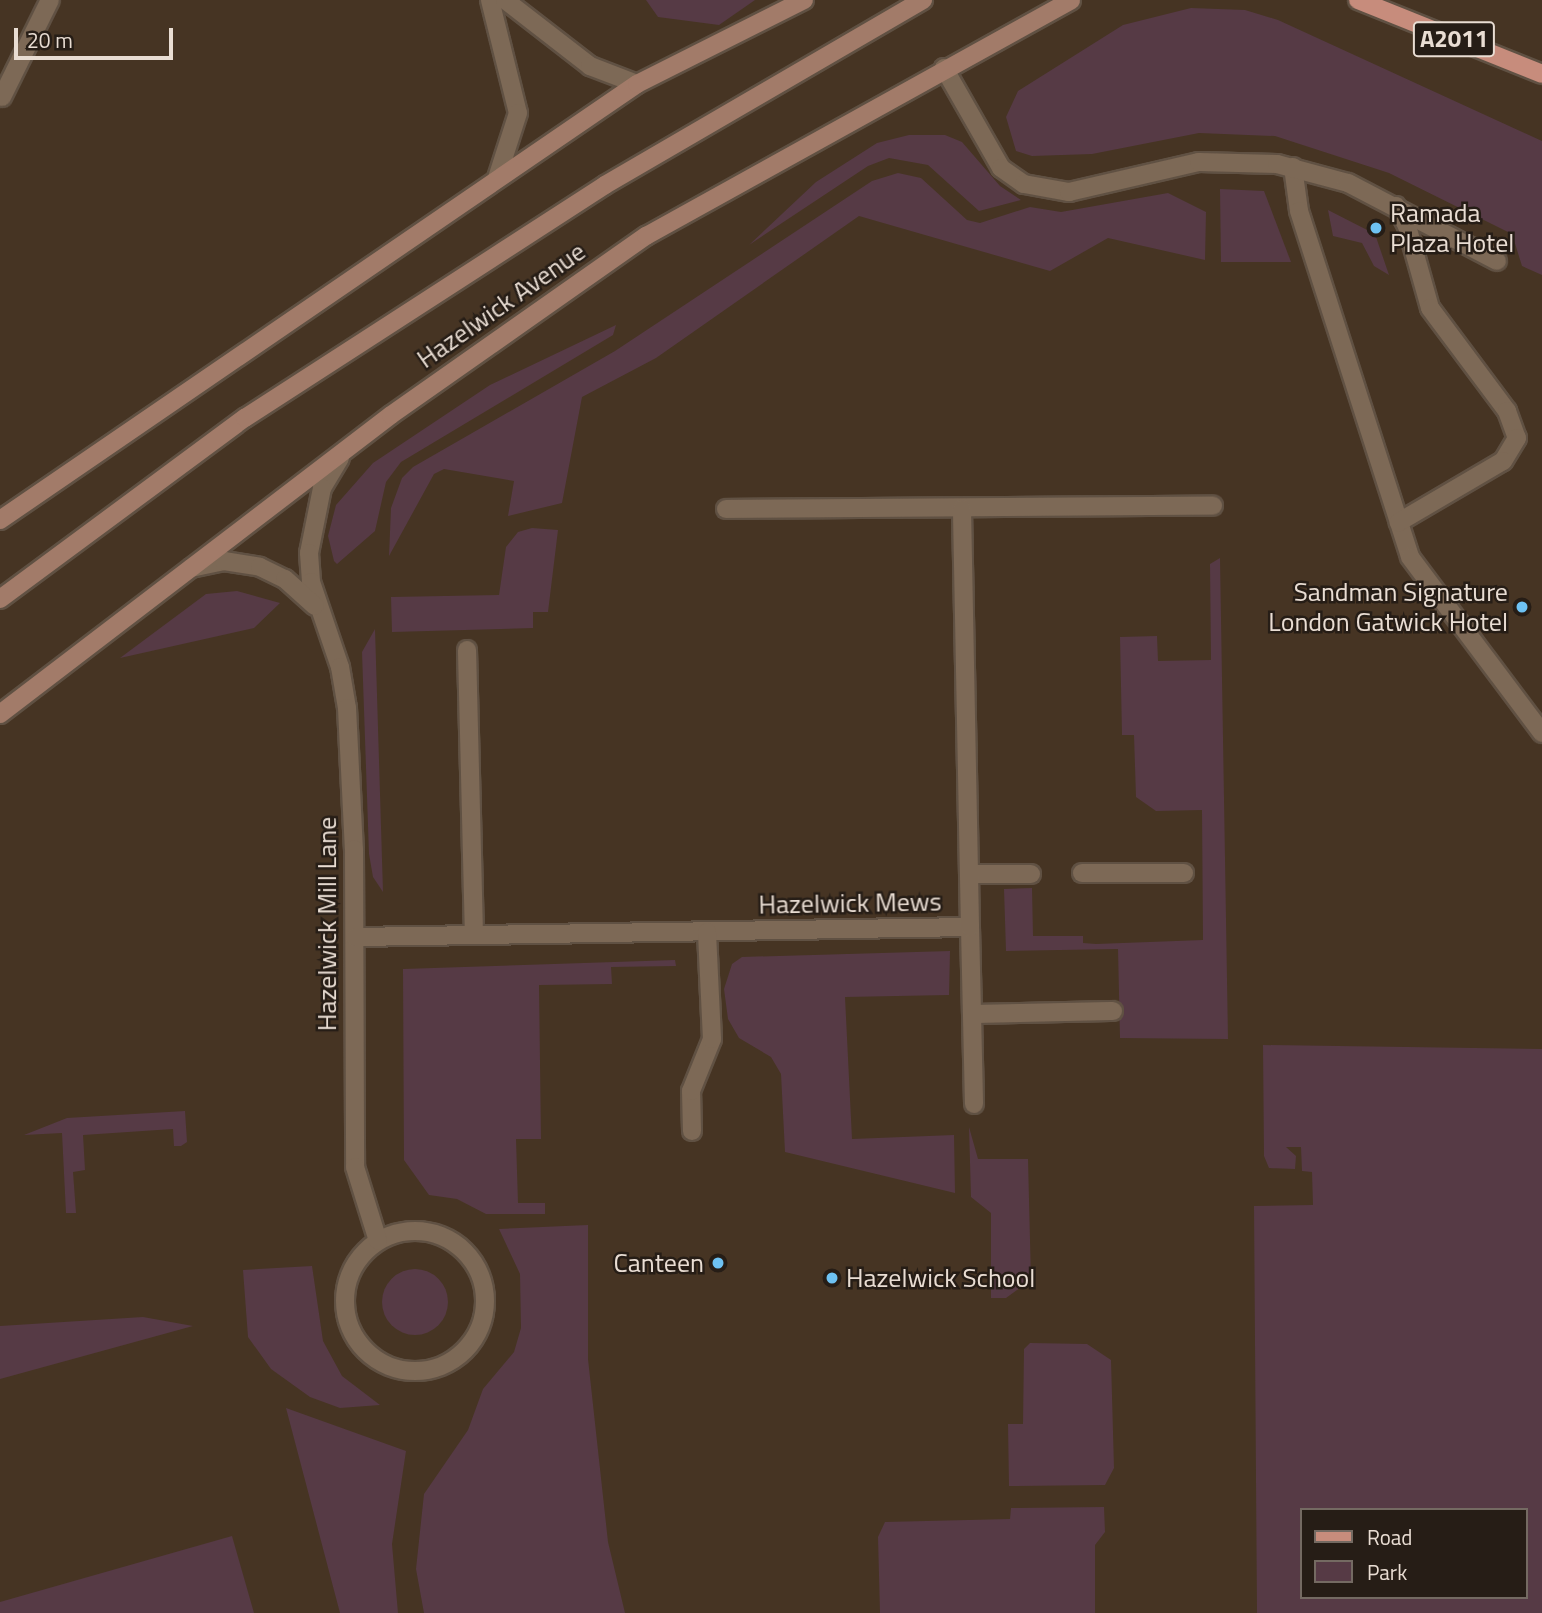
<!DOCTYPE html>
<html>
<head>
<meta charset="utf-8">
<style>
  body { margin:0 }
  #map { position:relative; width:1542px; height:1613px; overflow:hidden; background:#463423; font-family:"Titillium Web",sans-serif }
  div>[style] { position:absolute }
  .green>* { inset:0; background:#563a45 }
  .round { border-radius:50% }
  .roads { filter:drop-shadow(2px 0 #605143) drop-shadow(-2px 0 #605143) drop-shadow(0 2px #605143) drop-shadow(0 -2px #605143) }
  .lane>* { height:18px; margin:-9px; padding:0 9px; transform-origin:9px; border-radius:9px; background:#7d6956 }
  .lane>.ring { margin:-9px; padding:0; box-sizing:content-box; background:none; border:18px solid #7d6956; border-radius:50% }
  .street>* { height:18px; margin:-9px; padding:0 9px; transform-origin:9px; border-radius:9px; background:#7d6956 }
  .secondary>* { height:18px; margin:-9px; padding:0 9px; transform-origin:9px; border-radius:9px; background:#a27b69 }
  .primary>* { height:18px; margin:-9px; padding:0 9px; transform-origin:9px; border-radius:9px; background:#c78c7c }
  .dots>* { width:19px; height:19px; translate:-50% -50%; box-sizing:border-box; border:4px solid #261d16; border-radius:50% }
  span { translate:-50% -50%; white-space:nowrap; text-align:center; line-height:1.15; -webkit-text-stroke:5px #261d16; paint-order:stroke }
  .shield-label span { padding:2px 5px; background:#261d16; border:2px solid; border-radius:5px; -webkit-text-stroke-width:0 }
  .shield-label { font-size:24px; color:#e9ddd3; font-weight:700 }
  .poi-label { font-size:26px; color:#e9ddd3 }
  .left { translate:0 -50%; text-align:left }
  .right { translate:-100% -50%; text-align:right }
  .street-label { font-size:26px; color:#e9ddd3 }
  .legend { position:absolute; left:1300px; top:1508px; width:228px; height:91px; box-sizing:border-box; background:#261d16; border:2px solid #746a62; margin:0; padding:9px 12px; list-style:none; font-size:21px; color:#e9ddd3 }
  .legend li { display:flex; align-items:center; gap:14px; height:35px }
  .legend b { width:35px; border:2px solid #746a62 }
  .scale { position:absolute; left:14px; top:28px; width:159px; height:32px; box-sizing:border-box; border:4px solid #e9ddd3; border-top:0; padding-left:9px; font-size:21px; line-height:24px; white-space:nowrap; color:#e9ddd3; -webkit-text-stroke:5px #261d16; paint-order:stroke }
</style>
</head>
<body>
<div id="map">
  <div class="green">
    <div style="clip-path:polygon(646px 0,755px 0,719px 25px,658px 17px)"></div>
    <div style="clip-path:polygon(1191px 8px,1245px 10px,1278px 20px,1542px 141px,1542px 275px,1522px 266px,1512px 234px,1389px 173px,1275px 136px,1199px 133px,1092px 154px,1032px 156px,1016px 151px,1006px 117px,1018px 91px,1123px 25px)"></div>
    <div style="clip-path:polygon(909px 135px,945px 135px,962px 142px,1000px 186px,1021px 200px,979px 211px,928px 165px,889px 158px,868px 166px,749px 245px,816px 182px,877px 143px)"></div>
    <div style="clip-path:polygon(898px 173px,921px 178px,967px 220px,980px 223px,1030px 207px,1061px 212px,1168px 193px,1206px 212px,1205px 260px,1108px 238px,1050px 271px,859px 216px,656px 358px,582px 397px,562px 503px,508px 516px,514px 481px,444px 469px,434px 474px,389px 556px,391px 508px,402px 478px,413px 467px,615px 351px,872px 181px)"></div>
    <div style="clip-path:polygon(1220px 189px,1264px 191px,1291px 262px,1221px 262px)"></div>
    <div style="clip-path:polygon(1328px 210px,1375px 234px,1389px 275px,1374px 266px,1362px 243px,1333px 236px)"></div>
    <div style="clip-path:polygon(616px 325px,613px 335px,401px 462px,386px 482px,375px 531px,337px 564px,334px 561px,328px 536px,336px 505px,373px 463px,490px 385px)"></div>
    <div style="clip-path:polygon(532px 528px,558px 530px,548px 612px,533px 612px,533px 628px,392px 632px,391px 597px,499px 595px,506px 547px,518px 532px)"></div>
    <div style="clip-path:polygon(1220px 558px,1228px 1039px,1120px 1038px,1118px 949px,1006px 951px,1004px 889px,1032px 888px,1033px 936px,1083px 936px,1083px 943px,1096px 944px,1203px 940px,1202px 810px,1156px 811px,1136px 797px,1134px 735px,1122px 735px,1120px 637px,1157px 636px,1158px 661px,1211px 660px,1210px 564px)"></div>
    <div style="clip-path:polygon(237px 591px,280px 603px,254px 628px,120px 658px,206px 594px)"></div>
    <div style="clip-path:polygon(375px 629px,383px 892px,373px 877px,369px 854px,362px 652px)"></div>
    <div style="clip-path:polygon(950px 951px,949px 995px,845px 997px,852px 1139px,954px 1135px,955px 1193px,785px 1152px,781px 1074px,771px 1057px,739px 1038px,728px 1019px,724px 989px,732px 964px,742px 957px)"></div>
    <div style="clip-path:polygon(675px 960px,676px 966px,611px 967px,612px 984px,539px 985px,541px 1139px,516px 1139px,518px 1203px,545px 1203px,545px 1214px,486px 1214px,457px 1199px,429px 1195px,404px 1160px,403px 969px)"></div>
    <div style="clip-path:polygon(evenodd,1263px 1045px,1542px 1049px,1542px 1613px,1257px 1613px,1254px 1206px,1313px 1205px,1312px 1172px,1302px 1171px,1301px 1147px,1286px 1147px,1296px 1156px,1295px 1169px,1269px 1168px,1264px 1156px,1263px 1045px,1302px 1510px,1526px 1510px,1526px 1597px,1302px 1597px,1302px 1510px)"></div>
    <div style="clip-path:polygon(185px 1111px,187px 1142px,181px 1146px,174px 1146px,173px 1129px,83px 1135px,85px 1170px,73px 1172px,76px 1213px,66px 1213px,62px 1133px,24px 1135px,67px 1118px)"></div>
    <div style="clip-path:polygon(969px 1127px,978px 1159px,1028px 1159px,1031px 1280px,1006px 1298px,991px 1298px,991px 1213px,971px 1197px)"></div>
    <div style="clip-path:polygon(588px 1225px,588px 1359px,608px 1542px,625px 1613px,424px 1613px,416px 1569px,424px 1494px,468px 1430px,483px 1389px,514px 1352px,521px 1328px,520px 1274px,499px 1229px)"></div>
    <div style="clip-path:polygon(312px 1266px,323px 1341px,342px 1376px,380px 1405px,340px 1408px,310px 1397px,271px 1369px,248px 1337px,243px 1270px)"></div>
    <div class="round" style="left:382px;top:1269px;width:66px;height:66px"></div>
    <div style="clip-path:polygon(143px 1317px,193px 1326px,0 1379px,0 1326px)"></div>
    <div style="clip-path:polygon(1030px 1343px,1087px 1344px,1111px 1360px,1114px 1468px,1105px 1485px,1009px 1486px,1008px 1424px,1023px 1424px,1024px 1349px)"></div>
    <div style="clip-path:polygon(286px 1408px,406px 1451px,392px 1544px,398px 1613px,340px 1613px)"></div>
    <div style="clip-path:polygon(1104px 1507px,1105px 1532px,1095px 1545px,1095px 1613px,880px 1613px,878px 1537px,885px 1522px,1010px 1519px,1011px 1508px)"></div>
    <div style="clip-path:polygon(232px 1536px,254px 1613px,0 1613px,0 1602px)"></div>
  </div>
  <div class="roads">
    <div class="lane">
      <div style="left:1293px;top:167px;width:44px;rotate:82.2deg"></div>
      <div style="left:1299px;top:211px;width:363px;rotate:72.2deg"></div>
      <div style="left:1410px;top:557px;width:220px;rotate:53.1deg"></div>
      <div style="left:1396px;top:206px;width:23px;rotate:61deg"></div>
      <div style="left:1407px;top:226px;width:85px;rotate:74.3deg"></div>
      <div style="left:1430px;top:308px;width:129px;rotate:53.2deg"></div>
      <div style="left:1507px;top:411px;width:29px;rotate:70deg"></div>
      <div style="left:1517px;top:438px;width:27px;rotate:121deg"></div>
      <div style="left:1503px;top:461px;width:121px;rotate:149.6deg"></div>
      <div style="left:467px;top:650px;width:284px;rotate:88.6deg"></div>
      <div style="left:1082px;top:873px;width:102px"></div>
      <div style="left:969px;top:874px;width:62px"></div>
      <div style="left:972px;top:1014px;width:141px;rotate:-1.2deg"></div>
      <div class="ring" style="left:345px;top:1231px;width:122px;height:122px"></div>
    </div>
    <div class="street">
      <div style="left:490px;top:0;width:116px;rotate:76.1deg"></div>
      <div style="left:518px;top:113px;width:68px;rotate:107.9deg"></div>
      <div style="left:505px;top:0;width:108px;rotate:37.8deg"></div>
      <div style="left:590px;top:66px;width:50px;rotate:21deg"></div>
      <div style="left:944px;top:68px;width:115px;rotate:60.3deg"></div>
      <div style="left:1001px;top:168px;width:28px;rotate:35deg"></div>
      <div style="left:1024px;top:184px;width:46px;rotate:10.1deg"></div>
      <div style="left:1069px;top:192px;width:133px;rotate:-13deg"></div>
      <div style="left:1199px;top:162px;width:78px;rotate:1.5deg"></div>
      <div style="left:1277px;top:164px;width:73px;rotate:15deg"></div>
      <div style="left:1348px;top:183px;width:168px;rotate:27.6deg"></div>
      <div style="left:2px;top:97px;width:108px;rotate:-63.7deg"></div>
      <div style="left:340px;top:458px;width:35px;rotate:121deg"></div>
      <div style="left:322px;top:488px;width:66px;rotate:101.3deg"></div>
      <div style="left:309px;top:553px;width:29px;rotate:86deg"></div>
      <div style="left:311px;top:582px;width:90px;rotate:71.2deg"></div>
      <div style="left:340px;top:667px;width:42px;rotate:80.3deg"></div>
      <div style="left:347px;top:708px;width:141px;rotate:87.2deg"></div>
      <div style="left:354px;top:849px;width:318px;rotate:89.8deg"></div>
      <div style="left:355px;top:1167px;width:77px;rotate:72.7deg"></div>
      <div style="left:726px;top:509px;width:487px;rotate:-0.4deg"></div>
      <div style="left:191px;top:568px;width:34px;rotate:-12deg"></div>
      <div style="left:224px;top:561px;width:36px;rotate:9deg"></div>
      <div style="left:260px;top:567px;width:28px;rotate:26deg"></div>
      <div style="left:285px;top:579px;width:40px;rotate:42deg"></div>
      <div style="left:970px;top:927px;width:177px;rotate:88.7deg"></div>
      <div style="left:355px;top:937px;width:615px;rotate:-0.93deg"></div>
      <div style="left:970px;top:927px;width:418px;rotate:-91.1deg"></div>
      <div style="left:692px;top:1131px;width:40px;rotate:-91.4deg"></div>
      <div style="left:691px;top:1091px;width:56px;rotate:-68deg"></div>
      <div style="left:712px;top:1039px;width:107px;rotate:-92.7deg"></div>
    </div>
    <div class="secondary">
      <div style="left:0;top:520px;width:772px;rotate:-34.39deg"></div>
      <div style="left:637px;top:84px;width:187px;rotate:-26.7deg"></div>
      <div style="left:0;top:599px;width:305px;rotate:-36.5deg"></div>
      <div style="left:245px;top:418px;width:429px;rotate:-32.9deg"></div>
      <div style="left:605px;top:185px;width:368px;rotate:-30.2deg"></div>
      <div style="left:0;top:714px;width:492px;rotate:-37.4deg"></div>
      <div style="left:391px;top:415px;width:312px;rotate:-35.1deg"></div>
      <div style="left:646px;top:236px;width:486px;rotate:-29deg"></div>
    </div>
    <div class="primary">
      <div style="left:1358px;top:0;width:198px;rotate:21.9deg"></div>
    </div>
  </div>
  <div class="dots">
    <div style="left:1376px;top:228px;background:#6ec2f3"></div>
    <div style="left:1522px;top:607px;background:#6ec2f3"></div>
    <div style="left:718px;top:1263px;background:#6ec2f3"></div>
    <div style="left:832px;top:1278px;background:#6ec2f3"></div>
  </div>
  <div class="shield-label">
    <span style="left:1454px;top:39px">A2011</span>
  </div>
  <div class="poi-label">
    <span class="left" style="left:1390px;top:228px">Ramada<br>Plaza Hotel</span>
    <span class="right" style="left:1508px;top:607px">Sandman Signature<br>London Gatwick Hotel</span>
    <span class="right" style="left:704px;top:1263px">Canteen</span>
    <span class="left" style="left:846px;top:1278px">Hazelwick School</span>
  </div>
  <div class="street-label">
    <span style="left:501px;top:305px;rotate:-35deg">Hazelwick Avenue</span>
    <span style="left:850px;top:903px;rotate:-1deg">Hazelwick Mews</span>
    <span style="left:327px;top:924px;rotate:-90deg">Hazelwick Mill Lane</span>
  </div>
  <ul class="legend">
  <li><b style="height:9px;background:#c78c7c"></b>Road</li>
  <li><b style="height:19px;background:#563a45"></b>Park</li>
  </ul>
  <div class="scale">20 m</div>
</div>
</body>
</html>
